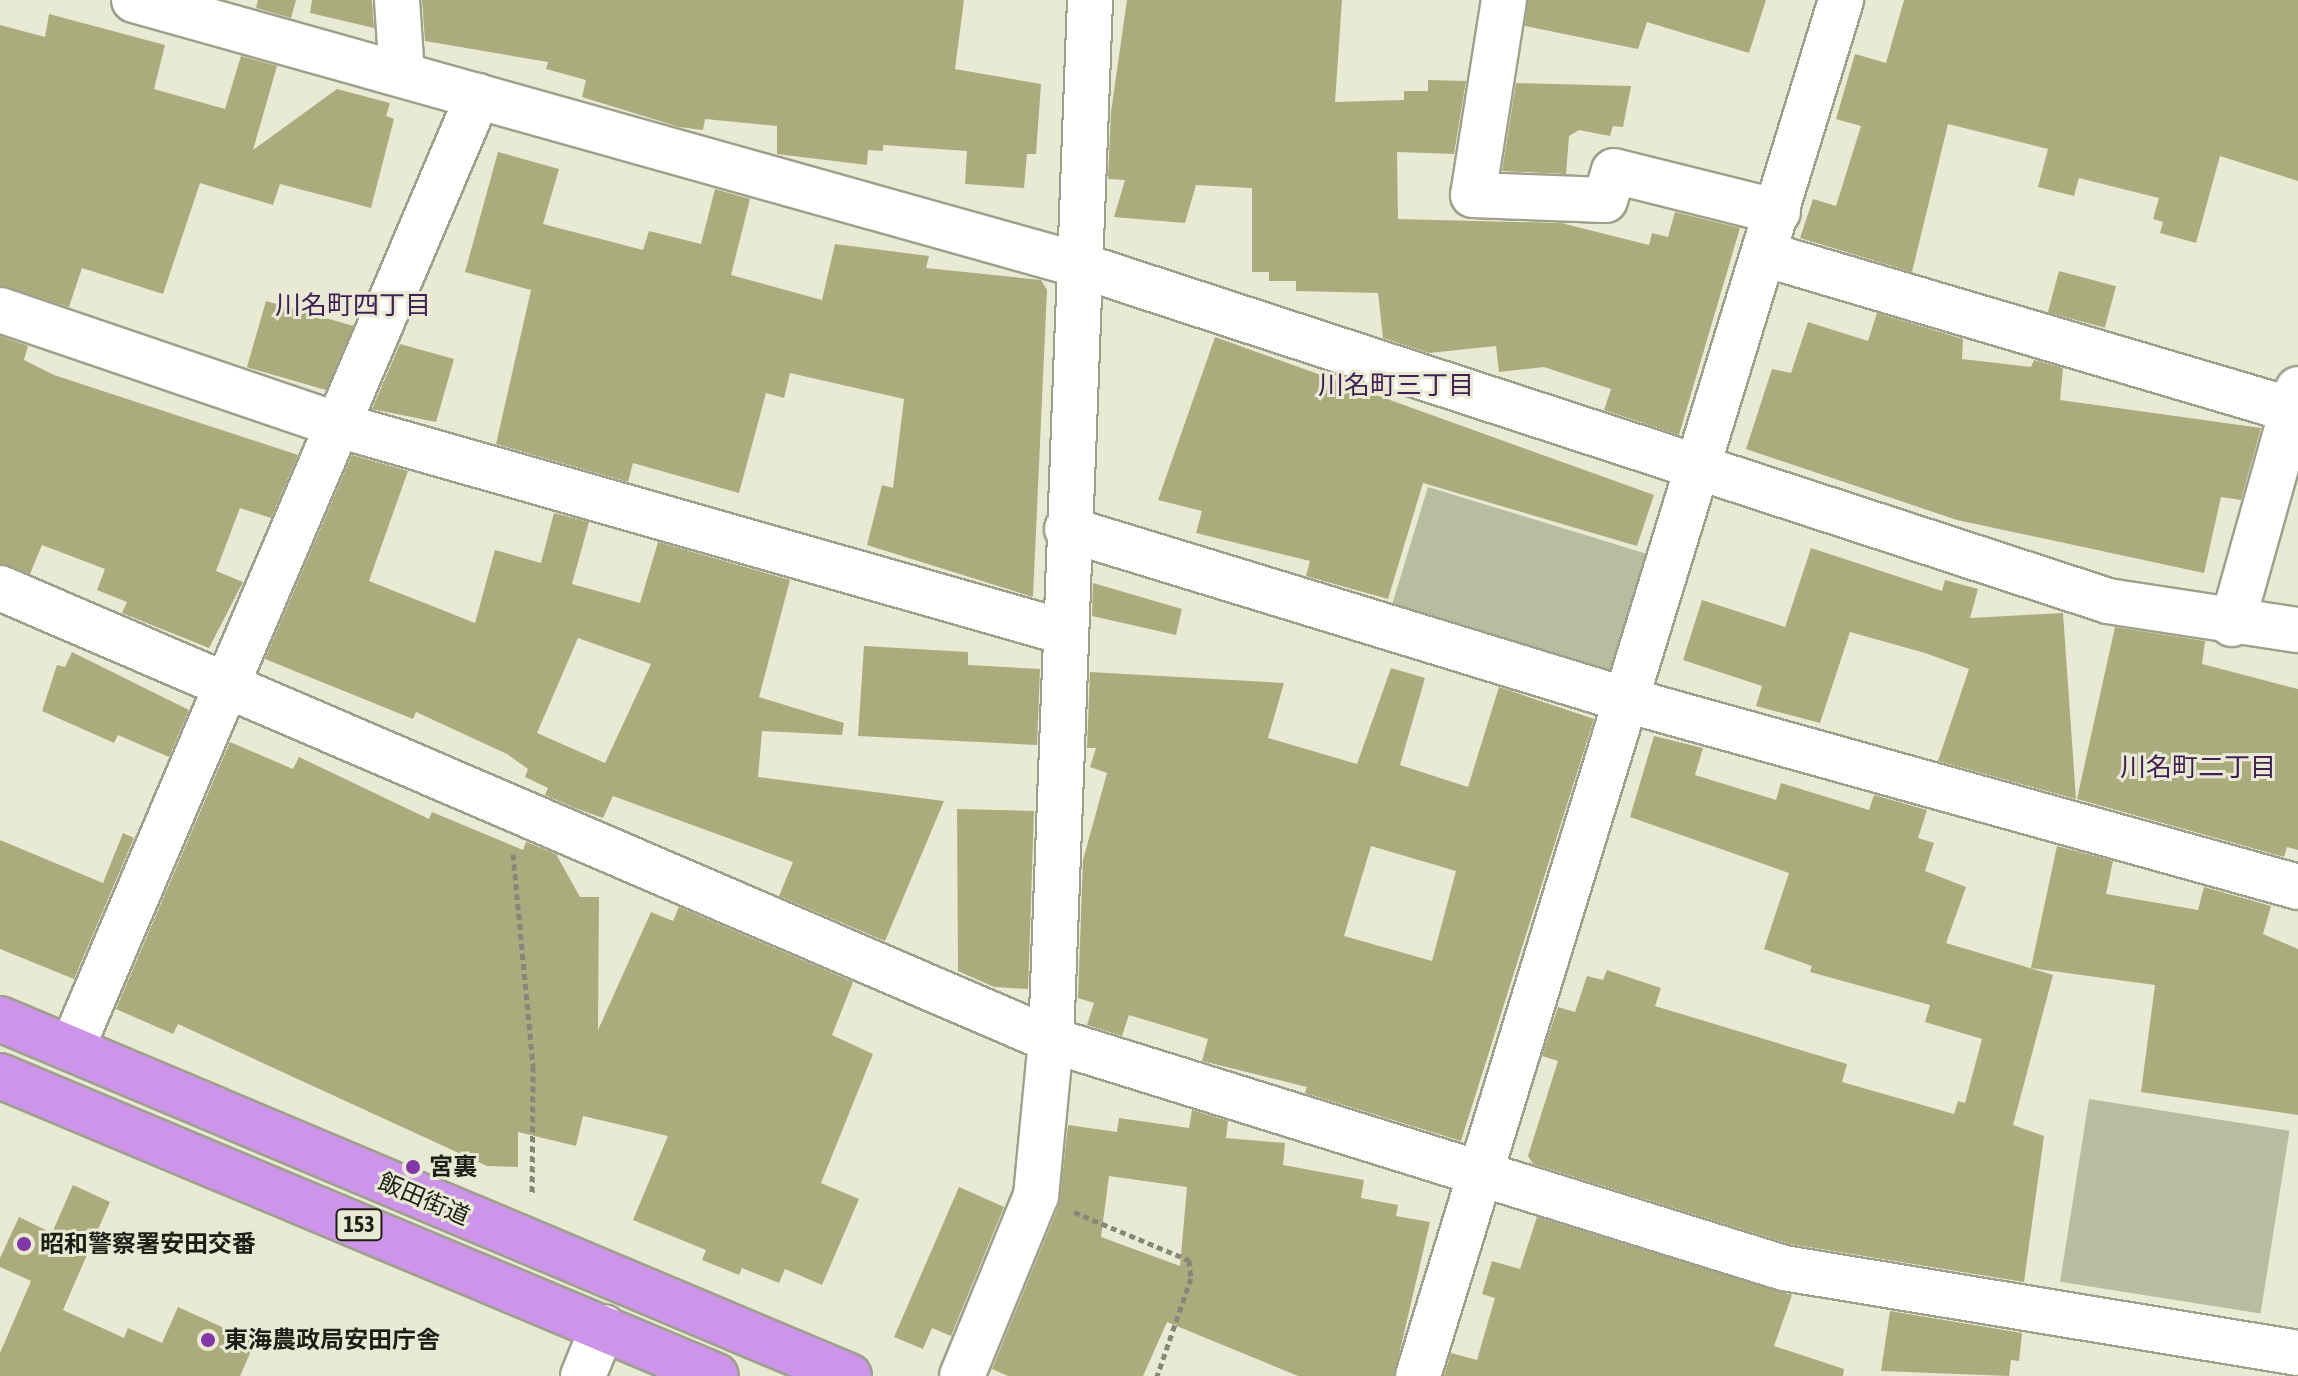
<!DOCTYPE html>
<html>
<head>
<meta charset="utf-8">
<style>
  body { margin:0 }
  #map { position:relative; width:2298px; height:1376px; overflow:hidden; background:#e8ead4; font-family:"Asap Condensed","Noto Sans JP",sans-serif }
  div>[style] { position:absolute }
  .green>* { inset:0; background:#babc9f; transform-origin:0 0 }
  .building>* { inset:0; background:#abac7e; transform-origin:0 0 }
  .path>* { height:5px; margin-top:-2.5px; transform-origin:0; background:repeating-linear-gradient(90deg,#868778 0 6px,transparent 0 10px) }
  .roads { filter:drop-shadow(2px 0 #9fa08b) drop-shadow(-2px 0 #9fa08b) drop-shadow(0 2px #9fa08b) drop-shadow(0 -2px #9fa08b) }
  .minor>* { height:44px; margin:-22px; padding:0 22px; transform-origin:22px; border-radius:22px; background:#fff }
  .highway>* { height:44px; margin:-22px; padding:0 22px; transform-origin:22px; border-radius:22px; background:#cc95e9 }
  .dots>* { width:22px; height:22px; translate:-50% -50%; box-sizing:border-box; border:4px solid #e8ead4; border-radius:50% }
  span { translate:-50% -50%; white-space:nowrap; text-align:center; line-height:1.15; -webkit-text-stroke:6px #e8ead4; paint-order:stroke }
  .shield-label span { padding:2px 6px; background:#e8ead4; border:2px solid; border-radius:6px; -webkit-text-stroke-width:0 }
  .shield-label { font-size:22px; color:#1e1e16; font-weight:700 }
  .poi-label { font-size:24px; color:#1e1e16; font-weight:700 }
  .left { translate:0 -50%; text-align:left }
  .street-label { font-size:24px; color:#1e1e16 }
  .neighbourhood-label { font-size:26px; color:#421d53 }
</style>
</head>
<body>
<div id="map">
  <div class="green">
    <div style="left:1428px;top:487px;width:231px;height:128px;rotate:17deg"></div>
    <div style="left:2089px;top:1099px;width:203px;height:185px;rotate:9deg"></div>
  </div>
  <div class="building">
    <div style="clip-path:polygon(258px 0,296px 0,291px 18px,256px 8px)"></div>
    <div style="clip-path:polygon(312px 0,372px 0,374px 28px,310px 13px)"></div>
    <div style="clip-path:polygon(422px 0,964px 0,955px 69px,1041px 84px,1036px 154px,1027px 154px,1024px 188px,965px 184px,967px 151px,883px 145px,883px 151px,868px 150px,867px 165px,777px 154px,777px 126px,705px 119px,703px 130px,679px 127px,582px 97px,586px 80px,546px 69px,548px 62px,425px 41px)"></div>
    <div style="clip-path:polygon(1127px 0,1342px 0,1335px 102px,1404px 100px,1404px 91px,1428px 91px,1428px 80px,1466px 81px,1454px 154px,1397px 152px,1398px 219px,1561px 223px,1649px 245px,1652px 233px,1668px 237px,1675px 212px,1740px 228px,1679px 435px,1604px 410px,1611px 389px,1544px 367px,1499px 372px,1496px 346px,1429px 353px,1383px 338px,1378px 293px,1296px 291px,1296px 281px,1269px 281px,1269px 272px,1252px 272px,1252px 188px,1196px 185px,1185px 223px,1114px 217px,1125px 180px,1108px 179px,1111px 112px)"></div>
    <div style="clip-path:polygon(1528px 0,1766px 0,1749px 53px,1647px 22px,1638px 49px,1525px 26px)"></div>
    <div style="clip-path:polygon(1904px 0,2298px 0,2298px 181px,2220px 156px,2196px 243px,2160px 233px,2163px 222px,2153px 219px,2159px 198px,2079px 178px,2074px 196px,2038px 187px,2048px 149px,1948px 124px,1912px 272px,1800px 238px,1813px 199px,1836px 206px,1861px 126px,1836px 119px,1855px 54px,1886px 63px)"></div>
    <div style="clip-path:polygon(49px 14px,165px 45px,154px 89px,225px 109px,241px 56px,277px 66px,253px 150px,337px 89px,390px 103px,386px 116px,394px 119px,371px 208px,280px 184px,273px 205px,200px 183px,163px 294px,82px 268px,69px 307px,0 286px,0 25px,45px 37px)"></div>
    <div style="clip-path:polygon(1516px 83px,1631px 86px,1623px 127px,1613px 126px,1610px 136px,1579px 130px,1569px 136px,1566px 174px,1502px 171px)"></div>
    <div style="clip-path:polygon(498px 152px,559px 169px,543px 224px,643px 250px,649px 231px,701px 244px,715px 189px,750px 199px,731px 275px,822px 300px,835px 244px,929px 256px,926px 268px,1041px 280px,1047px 290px,1033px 597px,867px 545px,882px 485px,893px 488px,904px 399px,790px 373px,784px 398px,766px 393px,739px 493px,633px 463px,628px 482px,496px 444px,531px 290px,465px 272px)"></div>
    <div style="left:2059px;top:271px;width:59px;height:43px;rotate:15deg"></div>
    <div style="left:266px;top:301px;width:91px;height:69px;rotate:16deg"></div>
    <div style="clip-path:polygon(1877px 313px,1963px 339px,1962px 359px,2031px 367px,2034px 360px,2063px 368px,2060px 400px,2261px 428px,2241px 500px,2221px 497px,2204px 573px,1957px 520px,1746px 449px,1772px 369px,1791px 373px,1808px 322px,1868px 341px)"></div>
    <div style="clip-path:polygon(0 336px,28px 346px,24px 360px,54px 375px,298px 455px,271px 518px,240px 508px,216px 571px,243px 582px,209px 648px,122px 613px,127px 602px,97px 590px,105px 569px,42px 545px,30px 574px,0 564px)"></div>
    <div style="clip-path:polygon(1215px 337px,1654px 495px,1637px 546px,1423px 483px,1388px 599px,1306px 576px,1310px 561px,1196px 533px,1202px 511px,1158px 500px)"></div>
    <div style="clip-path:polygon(400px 344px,454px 359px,436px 422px,372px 409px)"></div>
    <div style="clip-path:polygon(evenodd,352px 455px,408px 471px,369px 581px,475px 623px,495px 550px,541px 563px,554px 513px,589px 522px,572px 584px,640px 603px,658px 542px,790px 580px,759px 697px,844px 723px,842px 735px,762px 731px,758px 777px,944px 801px,885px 941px,779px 896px,793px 862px,613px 796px,603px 818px,575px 808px,545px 795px,548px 788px,525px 777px,528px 769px,507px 754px,416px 712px,413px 719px,265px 659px,352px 455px,578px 638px,651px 664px,605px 763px,537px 733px,578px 638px)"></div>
    <div style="clip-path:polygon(1811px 548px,1942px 591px,1945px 580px,1978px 589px,1970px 618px,2063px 613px,2076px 799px,1938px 761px,1969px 669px,1925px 653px,1850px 632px,1820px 723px,1756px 706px,1762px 686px,1683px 660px,1702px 600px,1785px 627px)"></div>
    <div style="clip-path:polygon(1093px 583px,1182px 609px,1176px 635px,1092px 616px)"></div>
    <div style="clip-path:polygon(2115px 627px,2205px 641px,2202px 664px,2298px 689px,2298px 850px,2287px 847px,2284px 857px,2077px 799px)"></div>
    <div style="clip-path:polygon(864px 646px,968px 652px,968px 665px,1040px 669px,1037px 745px,858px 736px)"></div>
    <div style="clip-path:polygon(72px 652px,189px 710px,169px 757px,118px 735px,114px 743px,42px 711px,57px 665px,65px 667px)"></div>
    <div style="clip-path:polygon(evenodd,1391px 668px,1425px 678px,1400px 765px,1468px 787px,1499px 687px,1594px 719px,1461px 1141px,1305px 1093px,1307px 1087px,1202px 1061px,1208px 1039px,1129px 1015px,1122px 1036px,1087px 1025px,1094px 1003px,1078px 998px,1083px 860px,1107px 773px,1090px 767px,1096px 748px,1087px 748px,1090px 672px,1284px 683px,1268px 738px,1357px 764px,1391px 668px,1371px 846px,1456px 871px,1432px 961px,1344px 936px,1371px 846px)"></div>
    <div style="clip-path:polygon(1654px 736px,1703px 748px,1695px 775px,1776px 800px,1781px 783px,1869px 810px,1874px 795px,1927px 810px,1918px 838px,1934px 843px,1925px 871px,1966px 887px,1946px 943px,2053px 975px,2013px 1125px,2044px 1136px,2024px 1282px,1790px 1244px,1533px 1164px,1528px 1156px,1558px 1061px,1542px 1056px,1558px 1007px,1575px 1012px,1587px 976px,1603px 980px,1607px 970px,1661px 988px,1655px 1006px,1847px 1064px,1842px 1082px,1954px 1114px,1958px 1101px,1965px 1103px,1982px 1039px,1925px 1022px,1930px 1005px,1810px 972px,1812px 966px,1764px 949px,1789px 873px,1630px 817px)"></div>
    <div style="clip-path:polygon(230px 742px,293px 769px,299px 757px,429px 819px,432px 812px,523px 850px,526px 842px,556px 854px,580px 897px,599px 897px,598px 1030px,651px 912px,673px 921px,679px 907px,853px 982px,832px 1035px,873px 1054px,821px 1183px,859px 1199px,822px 1285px,785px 1269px,779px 1283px,742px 1268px,739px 1275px,702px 1260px,706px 1250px,633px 1220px,668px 1136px,583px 1116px,576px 1146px,518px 1132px,518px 1167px,487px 1166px,178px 1024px,173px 1034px,116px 1009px)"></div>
    <div style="clip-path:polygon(957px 809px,1034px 811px,1028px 989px,994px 987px,958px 971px)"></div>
    <div style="clip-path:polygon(123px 833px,134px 838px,74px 979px,0 949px,0 840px,103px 883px)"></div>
    <div style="clip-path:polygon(2057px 846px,2113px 861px,2106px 894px,2198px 910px,2204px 887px,2271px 906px,2263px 934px,2298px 949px,2298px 1115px,2141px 1092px,2155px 985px,2031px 968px)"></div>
    <div style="clip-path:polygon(evenodd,1192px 1110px,1228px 1121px,1226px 1138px,1285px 1143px,1283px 1165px,1364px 1180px,1361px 1198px,1398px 1205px,1396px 1216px,1430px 1222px,1394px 1376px,1298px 1376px,1167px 1322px,1143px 1376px,1008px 1376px,992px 1369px,1059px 1205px,1068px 1125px,1117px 1132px,1119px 1118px,1189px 1128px,1192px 1110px,1109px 1176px,1187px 1187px,1180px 1266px,1101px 1237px,1109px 1176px)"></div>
    <div style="clip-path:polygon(73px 1185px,110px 1202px,63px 1310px,124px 1338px,128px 1328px,162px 1343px,178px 1307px,255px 1342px,240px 1376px,0 1376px,0 1353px,31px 1281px,0 1267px,0 1258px,19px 1217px,52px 1233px)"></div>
    <div style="clip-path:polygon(959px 1187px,1004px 1207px,951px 1336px,932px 1328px,923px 1349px,894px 1337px)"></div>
    <div style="clip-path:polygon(1537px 1217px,1792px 1295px,1774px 1346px,1844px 1369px,1843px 1376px,1444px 1376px,1451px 1353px,1477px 1360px,1495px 1298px,1482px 1294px,1492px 1261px,1520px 1269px)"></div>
    <div style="clip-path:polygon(1890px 1311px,2022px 1333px,2019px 1361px,2011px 1360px,2009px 1376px,1881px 1371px)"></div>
  </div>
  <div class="path">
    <div style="left:513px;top:854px;width:213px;rotate:84.6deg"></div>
    <div style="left:533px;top:1066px;width:129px;rotate:90.4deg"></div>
    <div style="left:1074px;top:1212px;width:125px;rotate:22.7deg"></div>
    <div style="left:1189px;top:1260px;width:18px;rotate:84deg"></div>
    <div style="left:1191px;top:1278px;width:104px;rotate:109.1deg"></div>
  </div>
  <div class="roads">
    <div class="minor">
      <div style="left:134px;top:0;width:981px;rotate:15.66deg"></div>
      <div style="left:1079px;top:265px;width:1082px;rotate:18.08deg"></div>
      <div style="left:2108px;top:601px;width:192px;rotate:8.7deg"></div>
      <div style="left:397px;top:0;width:75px;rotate:86.2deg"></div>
      <div style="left:1504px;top:0;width:197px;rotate:99deg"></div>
      <div style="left:1473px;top:195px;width:132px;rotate:2.2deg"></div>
      <div style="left:1605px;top:200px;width:30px;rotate:-73deg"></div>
      <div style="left:1614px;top:171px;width:169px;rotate:14deg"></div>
      <div style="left:1764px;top:254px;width:551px;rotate:16.46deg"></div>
      <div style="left:0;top:310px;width:357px;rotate:18.8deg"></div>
      <div style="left:338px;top:425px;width:755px;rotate:15.91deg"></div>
      <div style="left:1067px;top:529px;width:581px;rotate:17deg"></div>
      <div style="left:1623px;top:699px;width:701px;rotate:15.56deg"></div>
      <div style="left:0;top:588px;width:1144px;rotate:23.27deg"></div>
      <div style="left:1051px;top:1040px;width:768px;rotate:17.28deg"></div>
      <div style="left:1784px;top:1268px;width:521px;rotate:9.39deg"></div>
      <div style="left:2232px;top:624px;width:244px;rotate:-74.3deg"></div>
      <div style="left:72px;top:1048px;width:1035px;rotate:-66.9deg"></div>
      <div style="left:583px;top:1376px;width:53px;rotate:-67.8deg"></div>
      <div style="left:962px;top:1376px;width:195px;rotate:-67.7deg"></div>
      <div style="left:1036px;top:1196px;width:157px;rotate:-84.5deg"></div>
      <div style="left:1051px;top:1040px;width:1041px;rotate:-87.85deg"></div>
      <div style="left:1418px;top:1376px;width:1440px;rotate:-72.91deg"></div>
    </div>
    <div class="highway">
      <div style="left:0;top:1019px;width:921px;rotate:22.81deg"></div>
      <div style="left:0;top:1076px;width:776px;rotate:22.73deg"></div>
    </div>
  </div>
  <div class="dots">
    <div style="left:413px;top:1167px;background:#8336a6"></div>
    <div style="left:24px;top:1244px;background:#8336a6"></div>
    <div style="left:208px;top:1340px;background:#8336a6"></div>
  </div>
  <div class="shield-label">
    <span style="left:359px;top:1225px">153</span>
  </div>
  <div class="poi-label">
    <span class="left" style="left:429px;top:1167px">宮裏</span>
    <span class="left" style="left:40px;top:1244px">昭和警察署安田交番</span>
    <span class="left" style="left:224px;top:1340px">東海農政局安田庁舎</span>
  </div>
  <div class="street-label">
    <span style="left:424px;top:1199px;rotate:23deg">飯田街道</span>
  </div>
  <div class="neighbourhood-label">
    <span style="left:353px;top:306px">川名町四丁目</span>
    <span style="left:1396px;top:386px">川名町三丁目</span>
    <span style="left:2198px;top:768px">川名町二丁目</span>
  </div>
</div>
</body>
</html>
